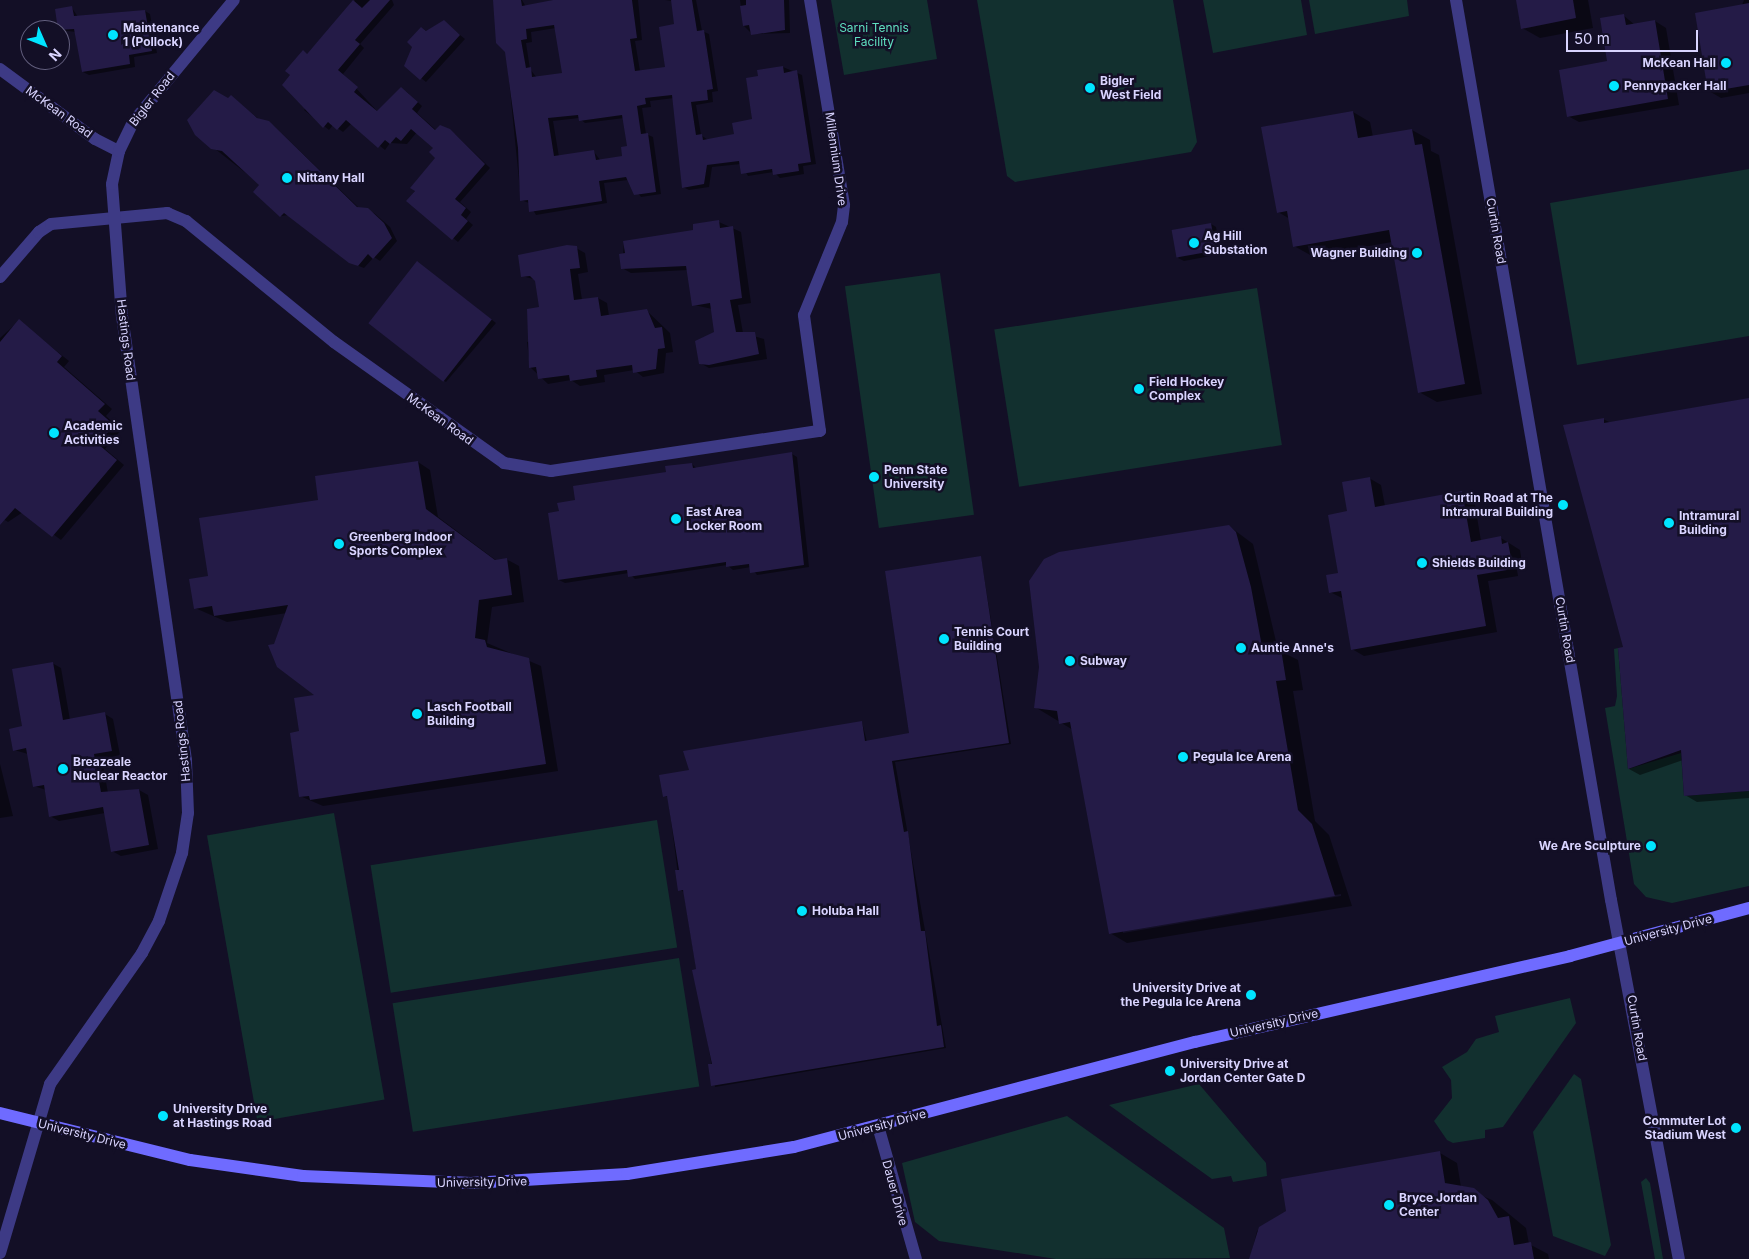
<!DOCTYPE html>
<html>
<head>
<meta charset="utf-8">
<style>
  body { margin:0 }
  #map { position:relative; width:1749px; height:1259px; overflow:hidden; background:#130f26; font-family:Inter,sans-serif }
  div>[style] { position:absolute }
  .green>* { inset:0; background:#12302f; transform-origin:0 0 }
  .shadow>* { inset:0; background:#0007 }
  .building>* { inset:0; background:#241b47; transform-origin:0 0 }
  .minor>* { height:12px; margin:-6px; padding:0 6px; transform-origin:6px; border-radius:6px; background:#3d3a85 }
  .secondary>* { height:12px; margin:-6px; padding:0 6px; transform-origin:6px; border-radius:6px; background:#6f6bff }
  .dots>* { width:14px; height:14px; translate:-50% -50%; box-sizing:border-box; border:2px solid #130f26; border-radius:50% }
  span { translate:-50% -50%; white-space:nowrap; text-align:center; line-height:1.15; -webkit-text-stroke:5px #130f26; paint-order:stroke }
  .poi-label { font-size:12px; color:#d9d4ff; font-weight:700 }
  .left { translate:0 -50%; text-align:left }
  .right { translate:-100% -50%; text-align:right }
  .park-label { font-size:12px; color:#5fe0c0 }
  .street-label { font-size:12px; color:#d9d4ff }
  .north { position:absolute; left:20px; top:20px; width:50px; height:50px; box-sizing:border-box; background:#130f26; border:1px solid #625e7d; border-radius:50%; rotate:134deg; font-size:14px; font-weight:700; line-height:20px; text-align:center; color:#d9d4ff }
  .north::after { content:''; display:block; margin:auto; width:18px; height:22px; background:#00e5ff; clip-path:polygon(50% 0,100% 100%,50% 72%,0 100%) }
  .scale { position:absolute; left:1566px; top:30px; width:132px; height:22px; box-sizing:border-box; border:2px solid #d9d4ff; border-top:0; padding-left:6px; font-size:15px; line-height:18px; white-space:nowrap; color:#d9d4ff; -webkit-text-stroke:4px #130f26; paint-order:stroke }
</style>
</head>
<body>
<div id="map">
  <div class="green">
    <div style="clip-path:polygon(831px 0,927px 0,937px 59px,844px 75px)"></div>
    <div style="clip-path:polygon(977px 0,1173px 0,1197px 142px,1191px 152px,1015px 182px,1007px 176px)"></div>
    <div style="clip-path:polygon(1203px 0,1301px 0,1307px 35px,1213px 53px)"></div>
    <div style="clip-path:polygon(1309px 0,1407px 0,1409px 16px,1315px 34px)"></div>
    <div style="clip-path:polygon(1749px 169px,1749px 336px,1577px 365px,1550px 203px)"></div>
    <div style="left:940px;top:273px;width:244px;height:96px;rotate:82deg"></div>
    <div style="left:1257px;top:288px;width:159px;height:266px;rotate:81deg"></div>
    <div style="clip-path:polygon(1618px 648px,1628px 769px,1681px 753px,1684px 796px,1749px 791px,1749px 886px,1672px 903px,1646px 897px,1634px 884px,1605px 708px,1615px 706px,1617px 696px,1614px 649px)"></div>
    <div style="left:334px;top:813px;width:291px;height:129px;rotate:80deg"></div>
    <div style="left:657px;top:820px;width:129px;height:290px;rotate:81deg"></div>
    <div style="left:679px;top:958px;width:130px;height:290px;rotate:81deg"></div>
    <div style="clip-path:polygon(1570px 998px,1576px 1023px,1503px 1127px,1485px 1130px,1485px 1138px,1453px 1143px,1447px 1140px,1434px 1121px,1452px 1098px,1451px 1080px,1442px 1067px,1467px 1052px,1476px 1039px,1499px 1032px,1495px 1016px)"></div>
    <div style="clip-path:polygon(1574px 1074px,1581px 1079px,1611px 1245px,1605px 1256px,1553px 1236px,1533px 1132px)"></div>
    <div style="clip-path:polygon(1199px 1084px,1266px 1163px,1267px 1176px,1233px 1182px,1231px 1176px,1212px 1179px,1109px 1105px)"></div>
    <div style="clip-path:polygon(1067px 1116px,1224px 1228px,1230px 1258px,1056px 1259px,939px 1241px,915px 1222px,902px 1163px)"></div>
    <div style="clip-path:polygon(1646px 1178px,1650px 1183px,1663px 1259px,1655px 1259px,1641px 1182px)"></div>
  </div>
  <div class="shadow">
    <div style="clip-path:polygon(355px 0,392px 0,394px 5px,360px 44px,364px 48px,343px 74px,378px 112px,402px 89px,407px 92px,422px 106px,417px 113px,436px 130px,455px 134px,490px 168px,460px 202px,471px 212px,466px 219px,473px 225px,458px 242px,408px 201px,437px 158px,435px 148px,417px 132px,407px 144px,390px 143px,385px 150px,352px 123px,343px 132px,333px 125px,329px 130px,304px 110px,308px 106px,307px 54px)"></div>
    <div style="clip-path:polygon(evenodd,493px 0,522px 0,526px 7px,554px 0,638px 0,642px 40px,635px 41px,640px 71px,666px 68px,675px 25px,672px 1px,665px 0,696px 0,702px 31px,709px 34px,718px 91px,712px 92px,713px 102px,696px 105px,701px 135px,708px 140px,735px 135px,754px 120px,759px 77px,783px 67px,802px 75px,816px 164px,803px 166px,804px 174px,780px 178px,774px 172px,748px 176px,741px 164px,712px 167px,709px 187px,689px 190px,683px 187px,674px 98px,650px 101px,651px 107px,642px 108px,646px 134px,653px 137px,661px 194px,641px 197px,628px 180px,604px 183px,607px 203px,536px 215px,529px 203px,521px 200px,506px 51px,493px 0,556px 28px,563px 74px,537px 78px,530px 69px,526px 43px,532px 42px,531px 32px,556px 28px,493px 0,579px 118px,585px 123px,624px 118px,628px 147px,624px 157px,601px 161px,594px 152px,559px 157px,553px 121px,579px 118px)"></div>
    <div style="clip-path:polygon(740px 0,789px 0,790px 33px,752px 34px,744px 26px)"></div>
    <div style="clip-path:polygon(1517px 0,1588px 0,1593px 28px,1540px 38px,1522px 28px)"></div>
    <div style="clip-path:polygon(1744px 0,1749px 0,1749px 93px,1721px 98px,1709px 91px)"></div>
    <div style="clip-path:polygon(72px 8px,78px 17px,145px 11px,150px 14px,157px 53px,134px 57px,135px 67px,89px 75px,83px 72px,76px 32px,60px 30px,56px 10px)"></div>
    <div style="clip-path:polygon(1623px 15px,1635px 25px,1655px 21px,1666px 28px,1679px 105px,1579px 122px,1568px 116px,1608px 62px)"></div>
    <div style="clip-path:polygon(444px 22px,465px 39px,426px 82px,405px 65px,422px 28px,428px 32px)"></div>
    <div style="clip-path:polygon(231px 96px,260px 120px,274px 126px,359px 208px,374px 213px,390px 227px,397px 241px,380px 261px,374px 257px,364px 268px,356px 265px,289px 215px,281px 216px,261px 185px,196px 134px)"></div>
    <div style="clip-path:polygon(1353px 112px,1370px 122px,1373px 137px,1412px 130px,1430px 140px,1431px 151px,1439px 155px,1482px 394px,1437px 402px,1419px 392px,1392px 242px,1312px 256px,1294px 246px,1290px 219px,1278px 212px)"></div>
    <div style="clip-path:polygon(719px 222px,741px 232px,751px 303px,738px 305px,743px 333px,764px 339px,767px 359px,709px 368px,700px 363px,715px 333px,712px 309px,694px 305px,688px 270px,631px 273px,622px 268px,624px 242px,695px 232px)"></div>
    <div style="clip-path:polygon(1211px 224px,1216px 227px,1221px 254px,1184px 261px,1178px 258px)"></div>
    <div style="clip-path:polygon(576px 248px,585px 253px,588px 272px,578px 274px,582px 300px,598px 298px,607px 303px,609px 316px,647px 311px,670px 333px,673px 352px,666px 353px,664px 373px,643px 377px,634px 370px,604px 375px,605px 382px,580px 386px,571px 380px,548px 384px,530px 367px,527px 342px,533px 341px,541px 308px,537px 280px,522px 276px)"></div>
    <div style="clip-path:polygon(418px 262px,496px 323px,446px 382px,441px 379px)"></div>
    <div style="clip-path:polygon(19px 321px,69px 361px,64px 367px,112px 409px,106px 416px,121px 430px,105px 449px,124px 465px,61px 540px,23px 512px,8px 522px,0 517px,0 338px)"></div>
    <div style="clip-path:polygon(1749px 399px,1749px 798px,1697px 802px,1685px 795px,1683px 760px,1640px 775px,1629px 769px,1619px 649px,1625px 648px,1603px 419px,1611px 423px)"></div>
    <div style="clip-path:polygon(792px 454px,797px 457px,809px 567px,757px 575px,751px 567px,733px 570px,727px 565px,635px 579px,629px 573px,565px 583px,559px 580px,560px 512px,576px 501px,692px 464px,697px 469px)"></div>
    <div style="clip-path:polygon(418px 462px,430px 470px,438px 517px,497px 561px,506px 559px,519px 566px,524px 602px,492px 607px,487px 643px,541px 666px,558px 771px,323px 806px,300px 796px,300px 732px,317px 696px,275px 645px,287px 613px,227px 622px,195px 608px,209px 577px,320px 501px)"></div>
    <div style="clip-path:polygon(1369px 478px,1381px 485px,1385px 506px,1462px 492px,1474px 499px,1481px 541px,1501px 538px,1520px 550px,1523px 569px,1517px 570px,1518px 576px,1488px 581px,1497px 632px,1364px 656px,1352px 649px,1344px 599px,1330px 592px,1339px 574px,1349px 512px)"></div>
    <div style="clip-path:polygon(evenodd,1229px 526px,1253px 544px,1278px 650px,1298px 660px,1303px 690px,1293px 691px,1315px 821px,1329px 835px,1352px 906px,1127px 943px,1110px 933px,1073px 730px,1035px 707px,1229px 526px,1341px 894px,1341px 896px,1123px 933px,1123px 930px,1341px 894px)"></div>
    <div style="clip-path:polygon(981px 558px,1011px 744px,895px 762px,946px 1048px,715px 1087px,684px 892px,680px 890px,668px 797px,664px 796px,690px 771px,862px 722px,867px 742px,910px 734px)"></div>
    <div style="clip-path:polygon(52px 663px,61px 668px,70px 720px,105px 714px,113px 719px,120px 755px,102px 759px,108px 793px,139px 790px,148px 795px,158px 849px,121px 856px,112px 851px,105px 813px,59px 821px,50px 816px,46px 790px,34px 786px,28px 754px,14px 750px)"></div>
    <div style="clip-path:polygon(0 764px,13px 816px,0 818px)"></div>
    <div style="clip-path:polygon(1440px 1153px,1457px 1163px,1461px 1187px,1492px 1200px,1526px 1228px,1529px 1244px,1548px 1254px,1549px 1259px,1250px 1259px,1257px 1231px,1287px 1211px)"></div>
  </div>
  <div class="building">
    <div style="clip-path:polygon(353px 0,362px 8px,370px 0,390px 0,355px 40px,360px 44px,338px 70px,358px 87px,354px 92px,377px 111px,401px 87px,418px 102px,412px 109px,435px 130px,440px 125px,450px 129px,485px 164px,455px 199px,466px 208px,461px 215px,468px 221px,452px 240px,406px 201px,415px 191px,410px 188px,435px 158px,429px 152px,433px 148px,411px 129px,401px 141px,396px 137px,390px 144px,385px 140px,378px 148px,346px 120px,337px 130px,328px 122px,323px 128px,282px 85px,290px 75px,285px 71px,303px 50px,307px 54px)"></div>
    <div style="clip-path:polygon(evenodd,493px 0,521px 0,522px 6px,553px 0,632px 0,637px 38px,630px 39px,635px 71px,665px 67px,659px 27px,674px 24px,671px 0,692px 0,697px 31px,704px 30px,713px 89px,707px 90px,708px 100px,691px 102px,696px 135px,702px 134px,703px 140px,734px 134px,732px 123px,752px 119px,746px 78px,758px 76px,757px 70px,783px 66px,784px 73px,797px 70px,811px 162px,798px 164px,799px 171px,773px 175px,772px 169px,741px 174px,739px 161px,707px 165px,704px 184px,682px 188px,672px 95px,645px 98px,646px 104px,637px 106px,641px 134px,648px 133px,656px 192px,634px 195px,626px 177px,599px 181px,602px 201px,529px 212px,528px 200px,520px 201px,518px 148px,505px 52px,496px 43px,493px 0,554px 25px,562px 73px,532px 77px,531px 67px,526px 68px,521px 40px,527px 39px,526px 29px,554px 25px,493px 0,578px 115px,579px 121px,622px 115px,627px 146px,621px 147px,622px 156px,596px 160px,594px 150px,554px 156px,548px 118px,578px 115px)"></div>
    <div style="clip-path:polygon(746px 0,784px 0,785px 30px,751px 35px,749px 25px,743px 26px,740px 6px,746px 5px)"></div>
    <div style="clip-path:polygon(1516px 0,1573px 0,1576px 18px,1521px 29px)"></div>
    <div style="clip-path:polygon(1749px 3px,1749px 85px,1708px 92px,1695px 13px)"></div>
    <div style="clip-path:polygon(72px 6px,74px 16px,145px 10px,152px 51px,129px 55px,130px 64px,82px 72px,74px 29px,58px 30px,55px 9px)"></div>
    <div style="clip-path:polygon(1624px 14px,1626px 25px,1655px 20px,1668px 99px,1567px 117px,1559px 70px,1607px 61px,1600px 18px)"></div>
    <div style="clip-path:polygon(444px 20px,460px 35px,420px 80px,404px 66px,412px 47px,407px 42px,421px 27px,426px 31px)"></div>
    <div style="clip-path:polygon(214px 90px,228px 98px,231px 95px,257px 118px,269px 121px,357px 207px,368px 208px,384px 223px,392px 238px,373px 259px,368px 254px,358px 266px,349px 263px,284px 213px,280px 217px,253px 192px,259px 185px,222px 151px,211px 149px,195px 135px,187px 120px)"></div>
    <div style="clip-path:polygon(1353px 111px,1358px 138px,1412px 129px,1415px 145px,1422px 144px,1465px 384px,1418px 393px,1389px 230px,1293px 247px,1287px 211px,1277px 213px,1261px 127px)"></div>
    <div style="clip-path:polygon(719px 220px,720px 228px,733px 226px,742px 298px,730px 300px,736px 332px,755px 332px,759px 354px,709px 365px,699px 364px,695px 341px,714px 332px,710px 303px,692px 306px,686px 266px,621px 269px,619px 254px,625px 253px,623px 241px,693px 230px,693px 224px)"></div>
    <div style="left:1211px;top:223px;width:28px;height:40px;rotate:80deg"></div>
    <div style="clip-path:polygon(567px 245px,577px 246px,580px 268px,570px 269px,574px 300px,598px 297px,601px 316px,647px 309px,655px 328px,662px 327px,665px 348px,658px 349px,656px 369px,633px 373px,632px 365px,596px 370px,597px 377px,570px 381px,569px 375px,538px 379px,536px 367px,529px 368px,527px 309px,539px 307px,535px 281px,530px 276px,521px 277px,518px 255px)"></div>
    <div style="left:417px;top:261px;width:95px;height:79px;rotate:38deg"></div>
    <div style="clip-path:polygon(19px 319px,62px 356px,57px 362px,105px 404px,98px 411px,114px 425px,98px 444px,117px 460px,52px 537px,15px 508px,0 525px,0 342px)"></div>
    <div style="clip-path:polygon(1749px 398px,1749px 791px,1684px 796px,1681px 750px,1628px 769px,1618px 648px,1623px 647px,1563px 425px,1604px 418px,1604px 423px)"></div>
    <div style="clip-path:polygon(792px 452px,804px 565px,750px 573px,749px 564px,726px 567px,726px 562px,628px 577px,627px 570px,558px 580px,548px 513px,559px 511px,557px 503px,575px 500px,573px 486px,666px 472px,665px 466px,692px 463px,693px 468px)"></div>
    <div style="clip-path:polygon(418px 461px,426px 509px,495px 560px,507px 558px,512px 595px,479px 600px,475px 638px,485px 640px,487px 647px,529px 658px,546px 764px,310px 800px,309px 796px,299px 797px,290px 733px,299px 731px,294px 698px,314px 695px,277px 667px,268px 645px,274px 644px,288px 605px,214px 616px,212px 606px,194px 609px,189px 579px,208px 576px,199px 518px,318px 500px,315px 476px)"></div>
    <div style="clip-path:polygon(1370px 477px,1375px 507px,1462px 491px,1471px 542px,1501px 536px,1502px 544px,1508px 542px,1512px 563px,1506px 563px,1507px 570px,1477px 575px,1486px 626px,1351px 650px,1341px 591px,1329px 593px,1326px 575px,1338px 573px,1328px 515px,1347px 511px,1342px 482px)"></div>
    <div style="clip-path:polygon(1229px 525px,1236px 532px,1251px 587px,1263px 652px,1281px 649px,1286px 680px,1276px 681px,1298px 810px,1312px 824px,1335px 896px,1109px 934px,1070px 722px,1059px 724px,1057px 711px,1034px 708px,1039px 667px,1029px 581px,1044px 559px,1059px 552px)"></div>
    <div style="clip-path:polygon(981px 556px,1009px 743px,892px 761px,904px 832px,908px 831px,921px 931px,925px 931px,937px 1026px,941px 1025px,944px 1047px,711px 1086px,708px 1064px,712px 1064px,692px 970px,696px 969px,683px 890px,678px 891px,675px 870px,679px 870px,667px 796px,663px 797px,659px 775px,689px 770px,683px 751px,862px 721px,865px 741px,909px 733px,885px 571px)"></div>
    <div style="clip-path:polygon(53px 662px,63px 720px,105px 712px,112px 751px,94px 754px,101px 792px,139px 789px,149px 845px,111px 852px,103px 807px,49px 817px,44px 785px,33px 787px,26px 748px,13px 751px,9px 729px,22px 726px,12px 669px)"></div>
    <div style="clip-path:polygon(1440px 1151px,1445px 1183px,1474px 1188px,1488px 1200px,1498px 1218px,1509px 1216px,1514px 1245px,1531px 1242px,1534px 1259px,1249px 1259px,1259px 1227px,1286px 1211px,1281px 1179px)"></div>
  </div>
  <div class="minor">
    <div style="left:1456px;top:0;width:913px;rotate:80.23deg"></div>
    <div style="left:1611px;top:900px;width:365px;rotate:79.3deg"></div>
    <div style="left:0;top:69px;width:118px;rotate:36.4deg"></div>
    <div style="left:95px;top:139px;width:27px;rotate:27deg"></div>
    <div style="left:0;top:277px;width:60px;rotate:-49.1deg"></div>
    <div style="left:39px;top:232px;width:14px;rotate:-34deg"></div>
    <div style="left:51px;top:224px;width:117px;rotate:-5.4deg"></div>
    <div style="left:167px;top:213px;width:21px;rotate:23deg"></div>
    <div style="left:186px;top:221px;width:191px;rotate:39.3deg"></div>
    <div style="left:334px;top:342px;width:209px;rotate:35.4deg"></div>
    <div style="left:504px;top:463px;width:48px;rotate:9.7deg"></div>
    <div style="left:551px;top:471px;width:272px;rotate:-8.5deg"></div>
    <div style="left:820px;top:431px;width:117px;rotate:-97.9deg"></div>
    <div style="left:804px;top:315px;width:100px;rotate:-67.8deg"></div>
    <div style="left:842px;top:222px;width:17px;rotate:-83deg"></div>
    <div style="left:844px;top:205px;width:208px;rotate:-99.4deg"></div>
    <div style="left:878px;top:1126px;width:138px;rotate:74.1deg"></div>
    <div style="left:0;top:1253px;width:176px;rotate:-73.5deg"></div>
    <div style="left:50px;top:1084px;width:160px;rotate:-54.9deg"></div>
    <div style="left:142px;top:953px;width:36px;rotate:-62deg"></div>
    <div style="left:159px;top:921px;width:72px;rotate:-71.3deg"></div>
    <div style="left:182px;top:853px;width:40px;rotate:-81.5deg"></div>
    <div style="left:188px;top:813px;width:53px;rotate:-92.2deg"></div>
    <div style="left:186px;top:760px;width:448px;rotate:-98.2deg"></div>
    <div style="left:122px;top:317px;width:133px;rotate:-94.3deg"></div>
    <div style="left:112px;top:184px;width:34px;rotate:-78deg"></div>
    <div style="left:119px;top:151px;width:32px;rotate:-64deg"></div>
    <div style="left:133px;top:122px;width:158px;rotate:-50.4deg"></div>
  </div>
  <div class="secondary">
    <div style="left:0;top:1113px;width:196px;rotate:13.9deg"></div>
    <div style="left:190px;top:1160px;width:114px;rotate:8.1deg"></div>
    <div style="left:303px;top:1176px;width:168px;rotate:2.4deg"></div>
    <div style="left:471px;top:1183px;width:156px;rotate:-3.3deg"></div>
    <div style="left:627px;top:1174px;width:169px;rotate:-9.2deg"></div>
    <div style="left:794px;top:1147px;width:415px;rotate:-14.7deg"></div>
    <div style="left:1195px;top:1042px;width:385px;rotate:-12.9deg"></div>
    <div style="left:1570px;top:956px;width:185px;rotate:-15deg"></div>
  </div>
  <div class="dots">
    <div style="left:113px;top:35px;background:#00e5ff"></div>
    <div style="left:1726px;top:63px;background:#00e5ff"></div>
    <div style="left:1614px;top:86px;background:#00e5ff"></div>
    <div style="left:1090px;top:88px;background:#00e5ff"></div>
    <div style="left:287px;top:178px;background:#00e5ff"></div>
    <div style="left:1194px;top:243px;background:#00e5ff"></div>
    <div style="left:1417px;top:253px;background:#00e5ff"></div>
    <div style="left:1139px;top:389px;background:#00e5ff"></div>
    <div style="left:54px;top:433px;background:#00e5ff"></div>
    <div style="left:874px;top:477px;background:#00e5ff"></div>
    <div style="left:1563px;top:505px;background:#00e5ff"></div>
    <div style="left:676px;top:519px;background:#00e5ff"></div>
    <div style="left:1669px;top:523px;background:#00e5ff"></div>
    <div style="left:339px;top:544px;background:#00e5ff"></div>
    <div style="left:1422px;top:563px;background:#00e5ff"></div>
    <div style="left:944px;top:639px;background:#00e5ff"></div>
    <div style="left:1241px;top:648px;background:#00e5ff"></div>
    <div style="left:1070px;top:661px;background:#00e5ff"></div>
    <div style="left:417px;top:714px;background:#00e5ff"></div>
    <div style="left:1183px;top:757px;background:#00e5ff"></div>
    <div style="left:63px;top:769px;background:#00e5ff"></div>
    <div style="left:1651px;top:846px;background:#00e5ff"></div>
    <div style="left:802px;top:911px;background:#00e5ff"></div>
    <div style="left:1251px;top:995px;background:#00e5ff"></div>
    <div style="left:1170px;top:1071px;background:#00e5ff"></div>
    <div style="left:163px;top:1116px;background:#00e5ff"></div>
    <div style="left:1736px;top:1128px;background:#00e5ff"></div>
    <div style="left:1389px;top:1205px;background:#00e5ff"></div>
  </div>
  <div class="poi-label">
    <span class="left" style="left:123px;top:35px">Maintenance<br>1 (Pollock)</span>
    <span class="right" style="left:1716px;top:63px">McKean Hall</span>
    <span class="left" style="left:1100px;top:88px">Bigler<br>West Field</span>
    <span class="left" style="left:1624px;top:86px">Pennypacker Hall</span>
    <span class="left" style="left:297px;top:178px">Nittany Hall</span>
    <span class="left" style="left:1204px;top:243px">Ag Hill<br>Substation</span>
    <span class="right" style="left:1407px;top:253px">Wagner Building</span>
    <span class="left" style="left:1149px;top:389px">Field Hockey<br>Complex</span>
    <span class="left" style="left:64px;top:433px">Academic<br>Activities</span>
    <span class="left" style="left:884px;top:477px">Penn State<br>University</span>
    <span class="right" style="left:1553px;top:505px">Curtin Road at The<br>Intramural Building</span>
    <span class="left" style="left:686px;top:519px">East Area<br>Locker Room</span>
    <span class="left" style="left:1679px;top:523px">Intramural<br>Building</span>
    <span class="left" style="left:349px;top:544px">Greenberg Indoor<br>Sports Complex</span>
    <span class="left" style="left:1432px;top:563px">Shields Building</span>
    <span class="left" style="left:954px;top:639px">Tennis Court<br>Building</span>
    <span class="left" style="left:1251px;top:648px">Auntie Anne's</span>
    <span class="left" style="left:1080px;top:661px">Subway</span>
    <span class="left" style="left:427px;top:714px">Lasch Football<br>Building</span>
    <span class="left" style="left:1193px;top:757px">Pegula Ice Arena</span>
    <span class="left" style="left:73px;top:769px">Breazeale<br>Nuclear Reactor</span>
    <span class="right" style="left:1641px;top:846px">We Are Sculpture</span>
    <span class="left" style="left:812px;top:911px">Holuba Hall</span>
    <span class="right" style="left:1241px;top:995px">University Drive at<br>the Pegula Ice Arena</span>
    <span class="left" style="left:1180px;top:1071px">University Drive at<br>Jordan Center Gate D</span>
    <span class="left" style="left:173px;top:1116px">University Drive<br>at Hastings Road</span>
    <span class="right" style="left:1726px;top:1128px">Commuter Lot<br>Stadium West</span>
    <span class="left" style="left:1399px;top:1205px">Bryce Jordan<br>Center</span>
  </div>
  <div class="park-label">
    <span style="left:874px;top:35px">Sarni Tennis<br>Facility</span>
  </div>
  <div class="street-label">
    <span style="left:152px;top:99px;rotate:-52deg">Bigler Road</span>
    <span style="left:59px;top:112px;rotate:36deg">McKean Road</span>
    <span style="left:836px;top:159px;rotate:82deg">Millennium Drive</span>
    <span style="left:1496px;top:231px;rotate:80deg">Curtin Road</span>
    <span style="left:126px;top:340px;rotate:83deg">Hastings Road</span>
    <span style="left:440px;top:419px;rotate:36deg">McKean Road</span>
    <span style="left:1565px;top:630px;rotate:80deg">Curtin Road</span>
    <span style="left:182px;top:741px;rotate:-96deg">Hastings Road</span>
    <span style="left:1668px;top:930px;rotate:-15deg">University Drive</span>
    <span style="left:1274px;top:1023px;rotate:-13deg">University Drive</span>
    <span style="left:1637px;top:1028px;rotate:80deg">Curtin Road</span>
    <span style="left:882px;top:1125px;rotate:-15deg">University Drive</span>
    <span style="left:82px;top:1134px;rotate:14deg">University Drive</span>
    <span style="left:482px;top:1182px;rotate:-1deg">University Drive</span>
    <span style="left:895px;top:1193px;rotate:75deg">Dauer Drive</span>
  </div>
  <div class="north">N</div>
  <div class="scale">50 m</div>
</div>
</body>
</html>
